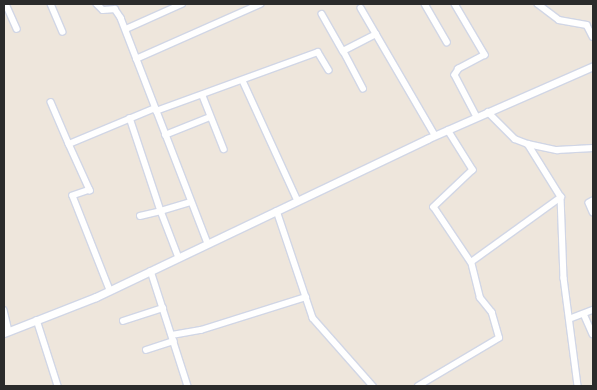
<!DOCTYPE html>
<html>
<head>
<meta charset="utf-8">
<style>
  body { margin:0 }
  #map { position:relative; width:597px; height:390px; overflow:hidden; background:#eee6dc; font-family:"Noto Sans",sans-serif }
  div>[style] { position:absolute }
  .roads { filter:drop-shadow(1px 0 #d1d6e5) drop-shadow(-1px 0 #d1d6e5) drop-shadow(0 1px #d1d6e5) drop-shadow(0 -1px #d1d6e5) }
  .minor>* { height:5.5px; margin:-2.75px; padding:0 2.75px; transform-origin:2.75px; border-radius:2.75px; background:#fff }
  .tertiary>* { height:7px; margin:-3.5px; padding:0 3.5px; transform-origin:3.5px; border-radius:3.5px; background:#fff }
  span { translate:-50% -50%; white-space:nowrap; text-align:center; line-height:1.15; -webkit-text-stroke:5px #fff; paint-order:stroke }
  .frame { position:absolute; inset:0; border:5px solid #2b2b2b; pointer-events:none }
</style>
</head>
<body>
<div id="map">
  <div class="roads">
    <div class="minor">
      <div style="left:6px;top:4px;width:27px;rotate:66deg"></div>
      <div style="left:51px;top:4px;width:30px;rotate:67deg"></div>
      <div style="left:97px;top:4px;width:8px;rotate:45deg"></div>
      <div style="left:103px;top:10px;width:12px;rotate:-5deg"></div>
      <div style="left:115px;top:9px;width:11px;rotate:56deg"></div>
      <div style="left:121px;top:18px;width:242px;rotate:68.9deg"></div>
      <div style="left:425px;top:4px;width:44px;rotate:59.9deg"></div>
      <div style="left:455px;top:4px;width:59px;rotate:59.5deg"></div>
      <div style="left:485px;top:55px;width:30px;rotate:152deg"></div>
      <div style="left:459px;top:69px;width:7px;rotate:124deg"></div>
      <div style="left:455px;top:75px;width:47px;rotate:62.4deg"></div>
      <div style="left:538px;top:4px;width:26px;rotate:37deg"></div>
      <div style="left:559px;top:20px;width:28px;rotate:10deg"></div>
      <div style="left:587px;top:25px;width:13px;rotate:63deg"></div>
      <div style="left:361px;top:8px;width:147px;rotate:59.8deg"></div>
      <div style="left:322px;top:14px;width:43px;rotate:60.4deg"></div>
      <div style="left:126px;top:29px;width:61px;rotate:-24.1deg"></div>
      <div style="left:136px;top:59px;width:136px;rotate:-23.9deg"></div>
      <div style="left:243px;top:81px;width:132px;rotate:65.4deg"></div>
      <div style="left:363px;top:89px;width:43px;rotate:-117.8deg"></div>
      <div style="left:343px;top:51px;width:37px;rotate:-27deg"></div>
      <div style="left:203px;top:96px;width:57px;rotate:68.4deg"></div>
      <div style="left:51px;top:102px;width:46px;rotate:66.8deg"></div>
      <div style="left:69px;top:144px;width:93px;rotate:-22.7deg"></div>
      <div style="left:156px;top:111px;width:172px;rotate:-20deg"></div>
      <div style="left:318px;top:52px;width:21px;rotate:59deg"></div>
      <div style="left:488px;top:112px;width:38px;rotate:45deg"></div>
      <div style="left:515px;top:139px;width:14px;rotate:21deg"></div>
      <div style="left:528px;top:144px;width:30px;rotate:12deg"></div>
      <div style="left:557px;top:150px;width:36px;rotate:-3deg"></div>
      <div style="left:130px;top:118px;width:98px;rotate:71.6deg"></div>
      <div style="left:161px;top:211px;width:31px;rotate:-17deg"></div>
      <div style="left:448px;top:130px;width:47px;rotate:58deg"></div>
      <div style="left:473px;top:170px;width:54px;rotate:136.5deg"></div>
      <div style="left:434px;top:207px;width:66px;rotate:56.1deg"></div>
      <div style="left:165px;top:135px;width:48px;rotate:-21.8deg"></div>
      <div style="left:69px;top:144px;width:51px;rotate:65.5deg"></div>
      <div style="left:90px;top:190px;width:18px;rotate:161deg"></div>
      <div style="left:73px;top:196px;width:101px;rotate:68.5deg"></div>
      <div style="left:528px;top:144px;width:62px;rotate:58.1deg"></div>
      <div style="left:561px;top:197px;width:81px;rotate:87.9deg"></div>
      <div style="left:564px;top:278px;width:109px;rotate:82.6deg"></div>
      <div style="left:593px;top:201px;width:4px;rotate:153deg"></div>
      <div style="left:589px;top:203px;width:10px;rotate:66deg"></div>
      <div style="left:277px;top:211px;width:113px;rotate:71.4deg"></div>
      <div style="left:313px;top:318px;width:91px;rotate:48.6deg"></div>
      <div style="left:140px;top:216px;width:22px;rotate:-13deg"></div>
      <div style="left:161px;top:211px;width:50px;rotate:69deg"></div>
      <div style="left:151px;top:271px;width:121px;rotate:72.2deg"></div>
      <div style="left:4px;top:310px;width:22px;rotate:77deg"></div>
      <div style="left:584px;top:314px;width:22px;rotate:66deg"></div>
      <div style="left:569px;top:319px;width:26px;rotate:-21deg"></div>
      <div style="left:37px;top:320px;width:69px;rotate:72.3deg"></div>
      <div style="left:123px;top:321px;width:42px;rotate:-18deg"></div>
      <div style="left:172px;top:335px;width:29px;rotate:-10deg"></div>
      <div style="left:201px;top:330px;width:110px;rotate:-17.4deg"></div>
      <div style="left:146px;top:350px;width:29px;rotate:-18deg"></div>
      <div style="left:418px;top:386px;width:94px;rotate:-30.7deg"></div>
      <div style="left:499px;top:338px;width:26px;rotate:-106deg"></div>
      <div style="left:492px;top:313px;width:19px;rotate:-129deg"></div>
      <div style="left:480px;top:298px;width:37px;rotate:-104deg"></div>
      <div style="left:471px;top:262px;width:111px;rotate:-35.8deg"></div>
    </div>
    <div class="tertiary">
      <div style="left:4px;top:333px;width:99px;rotate:-21.4deg"></div>
      <div style="left:96px;top:297px;width:367px;rotate:-25.5deg"></div>
      <div style="left:427px;top:139px;width:181px;rotate:-23.7deg"></div>
    </div>
  </div>
  <div class="frame"></div>
</div>
</body>
</html>
